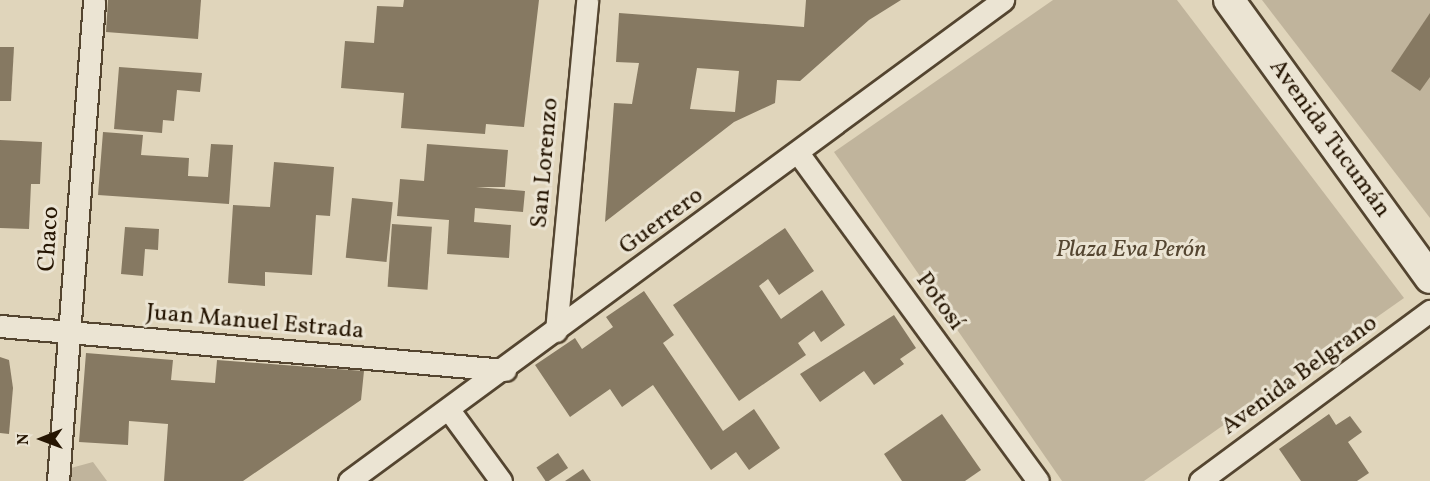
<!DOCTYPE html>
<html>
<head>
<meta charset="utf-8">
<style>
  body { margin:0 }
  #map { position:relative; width:1430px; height:481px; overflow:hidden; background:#e0d5bb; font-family:Vollkorn,serif }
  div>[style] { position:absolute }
  .green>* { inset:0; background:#c0b49c }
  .building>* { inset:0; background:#867962; transform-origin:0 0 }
  .roads { filter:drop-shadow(2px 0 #544530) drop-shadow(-2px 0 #544530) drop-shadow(0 2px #544530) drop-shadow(0 -2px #544530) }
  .minor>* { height:21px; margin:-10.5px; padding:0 10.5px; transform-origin:10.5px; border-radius:10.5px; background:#ebe4d3 }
  .secondary>* { height:30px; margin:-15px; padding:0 15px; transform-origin:15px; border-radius:15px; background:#ebe4d3 }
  span { translate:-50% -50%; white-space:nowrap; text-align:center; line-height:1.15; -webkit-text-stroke:6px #ebe4d3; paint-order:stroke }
  .street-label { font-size:24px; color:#251502 }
  .park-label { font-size:24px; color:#544530; font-style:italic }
  .north { position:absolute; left:12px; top:409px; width:60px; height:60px; -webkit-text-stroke:4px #ebe4d3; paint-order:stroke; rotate:269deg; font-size:16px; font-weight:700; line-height:24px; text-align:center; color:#251502 }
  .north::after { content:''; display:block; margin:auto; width:21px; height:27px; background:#251502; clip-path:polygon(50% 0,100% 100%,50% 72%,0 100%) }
</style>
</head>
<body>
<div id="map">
  <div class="green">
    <div style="clip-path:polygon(1053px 0,1177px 0,1404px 298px,1144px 481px,1062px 481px,834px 152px)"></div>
    <div style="clip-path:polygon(1262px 0,1430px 0,1430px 218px)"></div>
    <div style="clip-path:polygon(93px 462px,107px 481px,66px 481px,71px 468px)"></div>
  </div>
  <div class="building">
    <div style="clip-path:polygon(108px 0,201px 0,198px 39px,106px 32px)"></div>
    <div style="clip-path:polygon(404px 0,539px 0,524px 127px,486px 124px,485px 134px,401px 128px,404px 93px,341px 88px,345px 41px,374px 43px,377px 6px,403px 7px)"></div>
    <div style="clip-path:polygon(evenodd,806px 0,901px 0,869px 20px,800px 81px,777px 80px,775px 103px,734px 122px,605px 222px,614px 103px,632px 104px,639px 63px,616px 62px,619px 13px,804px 27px,806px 0,697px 68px,739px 71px,735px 112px,690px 109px,697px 68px)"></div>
    <div style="clip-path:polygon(1430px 13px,1430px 77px,1420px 91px,1391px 71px)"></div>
    <div style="clip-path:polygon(0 47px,14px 47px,11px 101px,0 101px)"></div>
    <div style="clip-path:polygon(119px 67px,202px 73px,200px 92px,177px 90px,174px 121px,163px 120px,162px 133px,114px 129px)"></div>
    <div style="clip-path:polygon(103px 132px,143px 135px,141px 155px,189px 158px,188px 176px,208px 177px,211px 144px,233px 145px,229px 204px,98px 195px)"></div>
    <div style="clip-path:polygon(0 140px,42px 142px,40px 184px,31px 184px,29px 229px,0 228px)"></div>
    <div style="clip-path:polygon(427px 144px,508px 150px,505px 187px,476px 187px,525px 191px,523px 212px,475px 208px,474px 222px,511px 225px,509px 258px,447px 254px,449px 220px,397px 216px,400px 179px,424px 181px)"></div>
    <div style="clip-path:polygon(274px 162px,334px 167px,330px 216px,316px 215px,312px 275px,265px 272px,265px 286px,228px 283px,233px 205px,270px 207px)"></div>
    <div style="left:352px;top:198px;width:41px;height:60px;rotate:6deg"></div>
    <div style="left:392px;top:224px;width:40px;height:63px;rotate:4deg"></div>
    <div style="clip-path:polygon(125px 227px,159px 229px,158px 250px,145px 249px,143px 276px,121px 274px)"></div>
    <div style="clip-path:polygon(785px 228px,814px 271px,779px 295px,768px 279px,759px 286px,781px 319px,822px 290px,845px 325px,821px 342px,814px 331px,798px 343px,806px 355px,739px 401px,673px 305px)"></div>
    <div style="clip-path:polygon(644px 291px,674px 335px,663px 343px,723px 431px,754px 409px,780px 448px,749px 470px,736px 452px,711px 470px,653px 385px,622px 407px,610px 389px,570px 417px,535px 365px,575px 338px,582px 349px,613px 327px,606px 317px)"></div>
    <div style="clip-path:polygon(894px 315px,916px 348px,900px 359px,904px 364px,874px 385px,864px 371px,820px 402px,800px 374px)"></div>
    <div style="clip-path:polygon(86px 353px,173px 360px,171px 380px,215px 383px,217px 360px,364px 371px,361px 400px,243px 481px,164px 481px,168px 424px,129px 421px,128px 445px,79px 442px)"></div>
    <div style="clip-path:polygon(0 357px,9px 360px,13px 388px,9px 434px,0 433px)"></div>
    <div style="clip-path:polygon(942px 414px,981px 470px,965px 481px,902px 481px,884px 454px)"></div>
    <div style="clip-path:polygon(1329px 414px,1336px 425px,1350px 416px,1362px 432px,1348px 442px,1369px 473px,1357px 481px,1301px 481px,1279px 449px)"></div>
    <div style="left:558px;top:453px;width:18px;height:26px;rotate:56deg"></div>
    <div style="clip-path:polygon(583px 469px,591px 481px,565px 481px)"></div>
  </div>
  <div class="roads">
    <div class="minor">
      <div style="left:798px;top:153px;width:406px;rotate:53.8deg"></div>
      <div style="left:0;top:326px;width:507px;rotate:4.98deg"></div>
      <div style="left:556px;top:331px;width:332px;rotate:-84.6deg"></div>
      <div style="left:449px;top:410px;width:88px;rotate:53.8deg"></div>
      <div style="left:58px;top:481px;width:482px;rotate:-85.7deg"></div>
      <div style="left:349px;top:481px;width:812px;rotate:-36.33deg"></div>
      <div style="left:1200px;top:481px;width:286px;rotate:-36.5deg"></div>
    </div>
    <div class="secondary">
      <div style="left:1229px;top:0;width:343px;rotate:54.1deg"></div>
    </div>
  </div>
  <div class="street-label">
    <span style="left:1329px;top:139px;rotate:54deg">Avenida Tucumán</span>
    <span style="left:546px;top:163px;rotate:-85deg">San Lorenzo</span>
    <span style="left:662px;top:222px;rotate:-36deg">Guerrero</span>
    <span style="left:50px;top:239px;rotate:-86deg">Chaco</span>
    <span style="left:939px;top:302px;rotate:54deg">Potosí</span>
    <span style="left:255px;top:323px;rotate:5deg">Juan Manuel Estrada</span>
    <span style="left:1300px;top:376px;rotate:-36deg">Avenida Belgrano</span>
  </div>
  <div class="park-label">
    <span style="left:1131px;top:251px">Plaza Eva Perón</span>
  </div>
  <div class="north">N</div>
</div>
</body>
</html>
